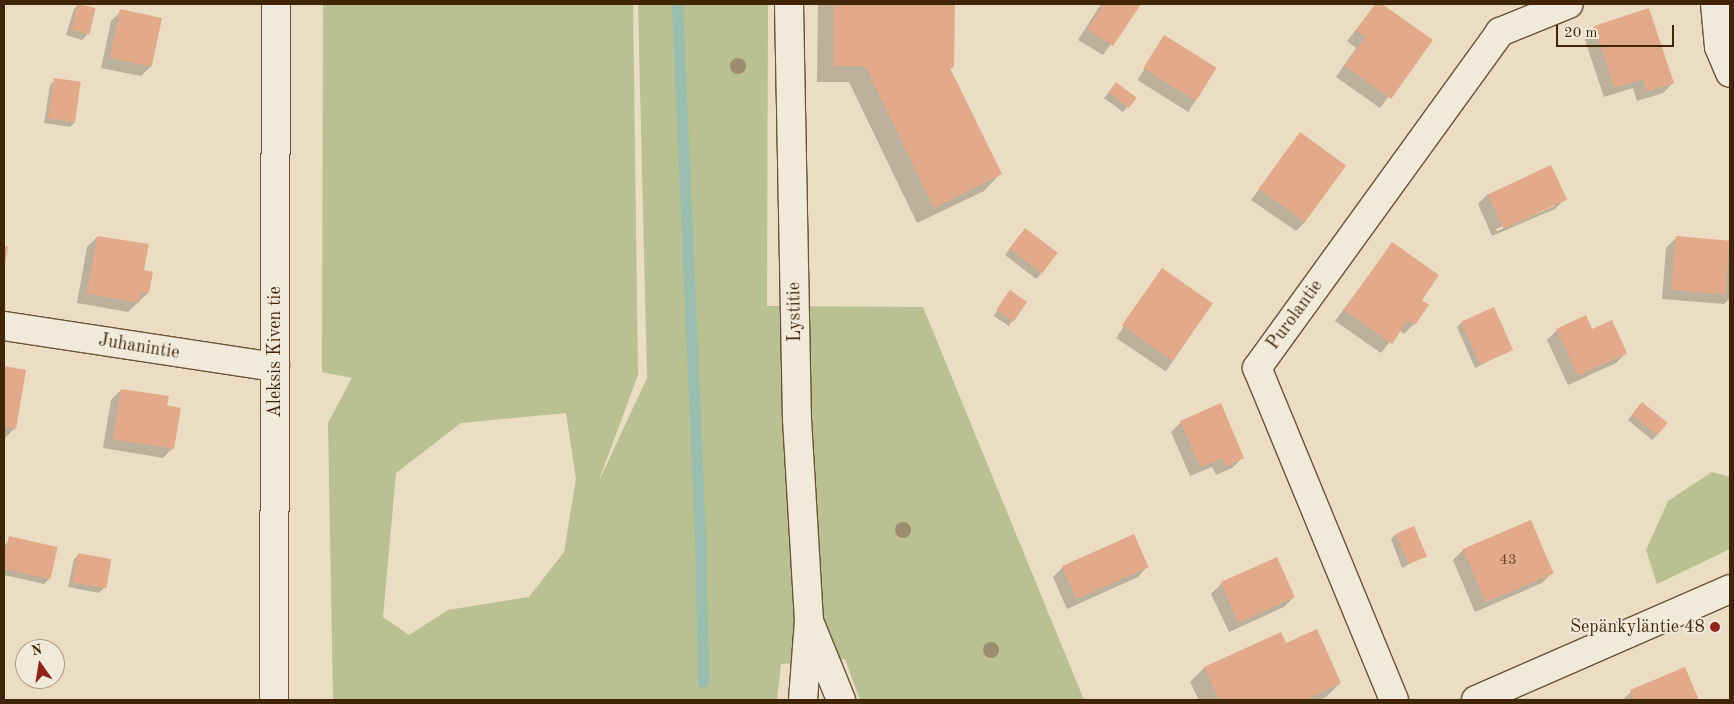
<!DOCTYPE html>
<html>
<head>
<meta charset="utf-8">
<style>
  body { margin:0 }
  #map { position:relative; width:1734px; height:704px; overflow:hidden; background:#eaddc4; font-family:"Old Standard TT",serif }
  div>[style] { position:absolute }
  .green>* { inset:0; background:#b9c092 }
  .shadow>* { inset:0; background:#0003; transform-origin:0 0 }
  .stream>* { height:11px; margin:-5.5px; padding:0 5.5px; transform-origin:5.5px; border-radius:5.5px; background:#99bdae }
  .building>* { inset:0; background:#e2aa8b; transform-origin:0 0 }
  .roads { filter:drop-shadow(1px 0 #6a5336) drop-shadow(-1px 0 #6a5336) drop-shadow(0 1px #6a5336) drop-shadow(0 -1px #6a5336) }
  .minor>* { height:28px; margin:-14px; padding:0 14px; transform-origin:14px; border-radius:14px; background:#f1e9d9 }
  .secondary>* { height:28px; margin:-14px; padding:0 14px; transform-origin:14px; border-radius:14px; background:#f1e9d9 }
  .trees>* { width:16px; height:16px; margin:-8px; border-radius:50%; background:#9d8d6f }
  .dots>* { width:14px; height:14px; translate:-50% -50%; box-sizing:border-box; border:2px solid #f1e9d9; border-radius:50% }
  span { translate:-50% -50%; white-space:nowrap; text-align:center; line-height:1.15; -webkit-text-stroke:4px #f1e9d9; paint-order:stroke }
  .number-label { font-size:15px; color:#684628 }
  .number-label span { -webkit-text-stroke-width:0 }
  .street-label { font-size:18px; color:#402507 }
  .poi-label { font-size:18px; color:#402507 }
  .right { translate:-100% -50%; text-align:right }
  .frame { position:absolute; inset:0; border:5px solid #402507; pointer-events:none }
  .north { position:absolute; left:15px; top:639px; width:50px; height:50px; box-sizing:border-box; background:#f1e9d9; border:1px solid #aa9b85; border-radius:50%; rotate:347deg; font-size:14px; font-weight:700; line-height:20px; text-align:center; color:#402507 }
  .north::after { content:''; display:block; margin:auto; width:18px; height:22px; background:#8f2418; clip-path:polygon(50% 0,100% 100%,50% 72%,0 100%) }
  .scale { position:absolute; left:1556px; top:25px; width:118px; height:22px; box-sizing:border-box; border:2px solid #402507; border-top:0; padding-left:6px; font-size:15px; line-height:18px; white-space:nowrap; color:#402507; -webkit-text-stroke:4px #f1e9d9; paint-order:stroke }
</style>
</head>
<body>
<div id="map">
  <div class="green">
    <div style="clip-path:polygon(evenodd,323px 4px,633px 4px,638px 375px,598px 483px,647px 378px,638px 4px,768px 4px,767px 306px,923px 307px,1084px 700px,860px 700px,845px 659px,781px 664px,777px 700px,333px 700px,328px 423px,352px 378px,322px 372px,323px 4px,566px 413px,576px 479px,564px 552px,529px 597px,448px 610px,409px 635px,383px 617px,396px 473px,461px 423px,566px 413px)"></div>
    <div style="clip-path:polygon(1712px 472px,1730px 477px,1730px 549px,1657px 584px,1646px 550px,1668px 501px)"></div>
  </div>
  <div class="shadow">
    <div style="clip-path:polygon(79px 4px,87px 35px,82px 40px,66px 35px,74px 9px)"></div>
    <div style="clip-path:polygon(818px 4px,954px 4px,953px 67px,949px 70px,1000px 174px,984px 191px,917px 223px,849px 82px,817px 82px)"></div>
    <div style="clip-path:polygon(1101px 4px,1139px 4px,1103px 55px,1078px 40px)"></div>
    <div style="clip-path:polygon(1376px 4px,1431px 40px,1380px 108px,1336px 77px,1356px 48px,1347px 41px)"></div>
    <div style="clip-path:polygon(121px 11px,151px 66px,141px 76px,101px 68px,111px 21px)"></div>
    <div style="clip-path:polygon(1594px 27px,1673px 83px,1663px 93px,1637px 101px,1633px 88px,1604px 97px,1584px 37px)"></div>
    <div style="left:1165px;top:36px;width:60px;height:52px;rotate:32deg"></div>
    <div style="clip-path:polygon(55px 80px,75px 122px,70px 127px,44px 123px,50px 85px)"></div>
    <div style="clip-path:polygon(1112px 89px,1135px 98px,1123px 112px,1104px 98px)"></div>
    <div style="clip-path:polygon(1300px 134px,1306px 221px,1296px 231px,1251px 200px)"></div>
    <div style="clip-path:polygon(evenodd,1488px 194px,1565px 199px,1555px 209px,1492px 236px,1478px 204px,1488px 194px,1555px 203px,1555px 206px,1497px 231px,1496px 229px,1555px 203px)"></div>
    <div style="clip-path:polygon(1020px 235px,1041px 274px,1036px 279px,1005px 255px)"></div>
    <div style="clip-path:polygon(97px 237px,143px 272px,148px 293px,128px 312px,77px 303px,87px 247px)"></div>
    <div style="clip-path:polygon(1676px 238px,1730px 242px,1730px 298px,1724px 304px,1662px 299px,1666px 248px)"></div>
    <div style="clip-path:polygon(1392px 244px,1414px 324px,1404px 334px,1399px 330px,1381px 353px,1335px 321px)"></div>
    <div style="left:1162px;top:270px;width:60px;height:82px;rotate:34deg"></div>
    <div style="left:1010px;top:292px;width:18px;height:29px;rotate:34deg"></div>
    <div style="clip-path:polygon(1462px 322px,1511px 350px,1475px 368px,1457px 327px)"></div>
    <div style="clip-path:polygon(1557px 330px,1592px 331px,1626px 353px,1616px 363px,1568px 385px,1547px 340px)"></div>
    <div style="clip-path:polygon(4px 367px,25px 371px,15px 428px,5px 438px)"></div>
    <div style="clip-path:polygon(121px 390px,166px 406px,173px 448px,163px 458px,103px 448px,111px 400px)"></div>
    <div style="clip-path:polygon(1637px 408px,1657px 435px,1652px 440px,1628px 420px)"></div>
    <div style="clip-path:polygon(1181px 422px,1242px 458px,1232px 468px,1216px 475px,1212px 467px,1190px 476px,1171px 432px)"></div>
    <div style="clip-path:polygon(1396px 534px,1425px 555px,1402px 568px,1391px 539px)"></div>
    <div style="clip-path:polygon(10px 538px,49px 579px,44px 584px,4px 575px,4px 547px)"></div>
    <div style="clip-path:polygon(1463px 550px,1552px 573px,1542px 583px,1475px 612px,1453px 560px)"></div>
    <div style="clip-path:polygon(79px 554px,104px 588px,99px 593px,68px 587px,74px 559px)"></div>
    <div style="clip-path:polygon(1276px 559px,1294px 597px,1284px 607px,1229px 632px,1211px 594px,1221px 584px)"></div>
    <div style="clip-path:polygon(1063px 567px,1147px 567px,1138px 577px,1067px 609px,1053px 577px)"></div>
    <div style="clip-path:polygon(1280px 634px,1285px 645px,1340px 683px,1326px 697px,1319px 700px,1199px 700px,1190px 682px,1204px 668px)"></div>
    <div style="clip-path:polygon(1684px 669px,1697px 700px,1622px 700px,1631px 692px)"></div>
  </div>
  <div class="stream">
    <div style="left:677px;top:4px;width:530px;rotate:87.52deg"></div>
    <div style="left:700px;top:534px;width:148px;rotate:88.8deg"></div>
  </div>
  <div class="building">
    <div style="left:78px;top:4px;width:18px;height:27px;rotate:13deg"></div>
    <div style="clip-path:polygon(834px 4px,955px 4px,954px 67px,950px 68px,1002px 174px,934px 208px,865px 66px,833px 66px)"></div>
    <div style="clip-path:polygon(1104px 4px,1141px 4px,1113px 46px,1087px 29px)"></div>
    <div style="clip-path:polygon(1375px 4px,1382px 4px,1433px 40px,1391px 99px,1345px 66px,1365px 37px,1356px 30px)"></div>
    <div style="clip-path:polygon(1649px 8px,1674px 83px,1647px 92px,1643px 79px,1614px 88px,1594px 26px)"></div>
    <div style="left:120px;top:9px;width:43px;height:50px;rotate:12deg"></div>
    <div style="left:1164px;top:35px;width:62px;height:39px;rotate:32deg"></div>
    <div style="left:54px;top:78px;width:27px;height:41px;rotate:8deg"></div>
    <div style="left:1116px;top:82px;width:26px;height:13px;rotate:37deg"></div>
    <div style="left:1300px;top:132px;width:57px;height:70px;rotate:36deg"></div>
    <div style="left:1551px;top:165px;width:38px;height:70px;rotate:65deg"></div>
    <div style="left:1025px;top:228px;width:41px;height:26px;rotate:37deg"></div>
    <div style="clip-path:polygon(97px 236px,149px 244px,144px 270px,153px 272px,149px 293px,141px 292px,139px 303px,87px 294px)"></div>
    <div style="left:1676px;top:236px;width:54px;height:54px;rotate:5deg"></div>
    <div style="clip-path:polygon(1392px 242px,1439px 275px,1422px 300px,1429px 305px,1415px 325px,1408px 320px,1392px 344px,1344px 310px)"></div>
    <div style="clip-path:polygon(4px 246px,8px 247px,5px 263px,4px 263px)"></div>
    <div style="left:1162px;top:268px;width:62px;height:70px;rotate:35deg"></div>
    <div style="left:1010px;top:290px;width:21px;height:24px;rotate:35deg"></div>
    <div style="left:1494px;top:307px;width:47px;height:36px;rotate:66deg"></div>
    <div style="clip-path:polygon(1586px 315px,1592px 329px,1612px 320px,1627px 353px,1578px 376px,1556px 329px)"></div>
    <div style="clip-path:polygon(4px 366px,26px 370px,16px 429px,4px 427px)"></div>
    <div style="clip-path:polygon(121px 389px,169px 396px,167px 405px,181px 408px,174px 449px,113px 439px)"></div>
    <div style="left:1642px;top:402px;width:33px;height:16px;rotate:39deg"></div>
    <div style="clip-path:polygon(1221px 403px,1244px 458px,1226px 466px,1222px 458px,1200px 467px,1180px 421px)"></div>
    <div style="left:1531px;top:520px;width:58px;height:74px;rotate:67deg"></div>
    <div style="left:1414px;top:526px;width:33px;height:20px;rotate:67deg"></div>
    <div style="left:1134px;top:534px;width:36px;height:79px;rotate:66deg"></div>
    <div style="left:9px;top:536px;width:50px;height:33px;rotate:13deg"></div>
    <div style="left:78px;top:553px;width:34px;height:30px;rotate:10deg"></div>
    <div style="left:1277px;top:557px;width:44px;height:62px;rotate:66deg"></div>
    <div style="clip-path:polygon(1317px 629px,1341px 683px,1305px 700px,1219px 700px,1204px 667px,1281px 632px,1286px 643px)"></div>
    <div style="clip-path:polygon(1685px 667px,1699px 700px,1635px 700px,1630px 690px)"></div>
  </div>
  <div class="roads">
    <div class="minor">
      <div style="left:789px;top:4px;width:415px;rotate:88.9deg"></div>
      <div style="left:797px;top:419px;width:201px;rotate:86.6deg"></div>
      <div style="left:809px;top:620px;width:80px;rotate:94.3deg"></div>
      <div style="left:1715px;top:4px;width:43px;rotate:84.7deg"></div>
      <div style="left:1719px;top:47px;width:28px;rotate:67deg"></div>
      <div style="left:4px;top:326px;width:274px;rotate:8.6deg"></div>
      <div style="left:811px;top:626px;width:80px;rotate:67.9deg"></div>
      <div style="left:274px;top:700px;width:696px;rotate:-89.84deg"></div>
      <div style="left:1394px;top:700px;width:359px;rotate:-112.4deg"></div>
      <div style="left:1257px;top:368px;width:415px;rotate:-54.1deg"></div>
      <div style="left:1500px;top:32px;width:74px;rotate:-22.1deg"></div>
    </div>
    <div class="secondary">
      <div style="left:1476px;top:700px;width:277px;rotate:-23.6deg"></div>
    </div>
  </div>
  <div class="trees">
    <div style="left:738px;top:66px"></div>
    <div style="left:903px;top:530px"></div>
    <div style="left:991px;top:650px"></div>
  </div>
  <div class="dots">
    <div style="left:1715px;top:627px;background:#8f2418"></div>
  </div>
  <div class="number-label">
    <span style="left:1508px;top:561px">43</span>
  </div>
  <div class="street-label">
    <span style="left:795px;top:312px;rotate:-91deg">Lystitie</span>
    <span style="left:1295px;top:315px;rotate:-54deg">Purolantie</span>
    <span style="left:139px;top:347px;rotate:9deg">Juhanintie</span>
    <span style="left:275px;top:352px;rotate:-90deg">Aleksis Kiven tie</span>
  </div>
  <div class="poi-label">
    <span class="right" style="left:1705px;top:627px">Sepänkyläntie 48</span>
  </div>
  <div class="frame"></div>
  <div class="north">N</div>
  <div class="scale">20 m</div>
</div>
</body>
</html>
